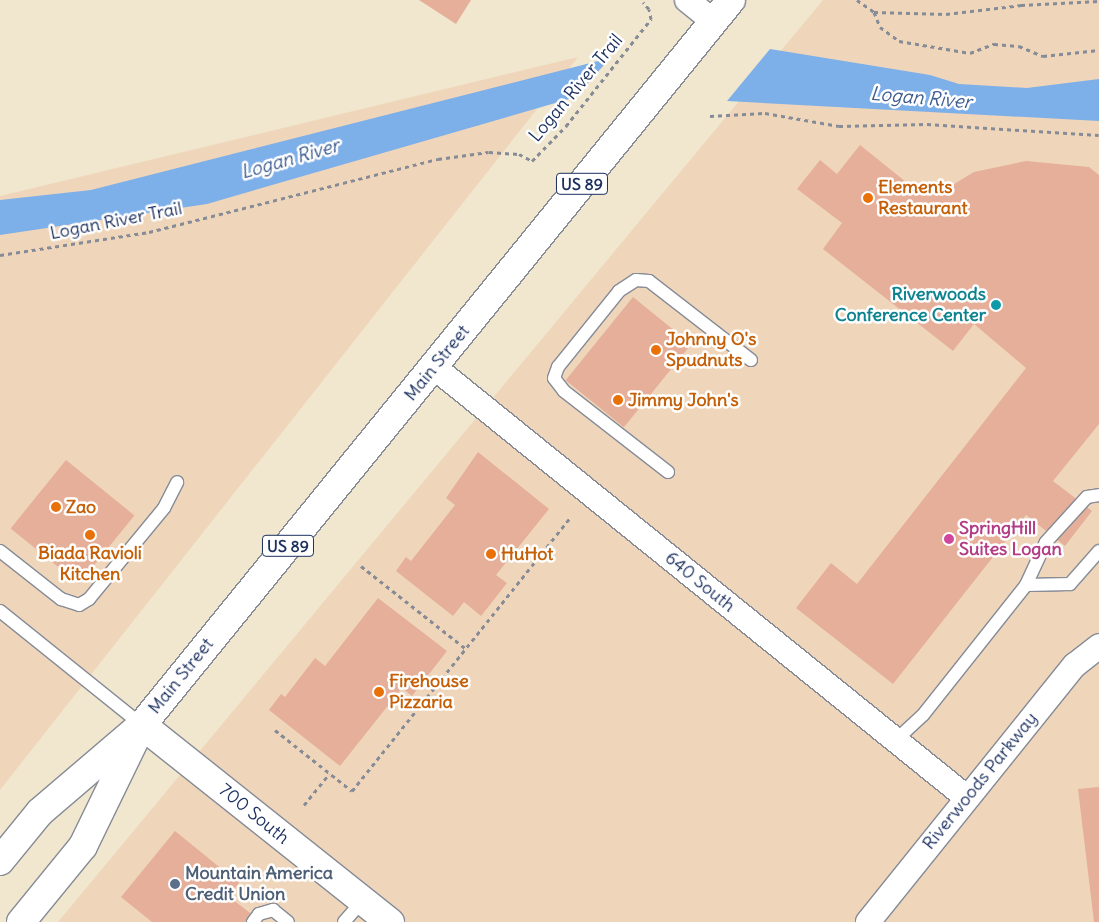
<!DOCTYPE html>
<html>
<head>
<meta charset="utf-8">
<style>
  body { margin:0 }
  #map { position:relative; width:1099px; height:922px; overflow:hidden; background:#f0e7ce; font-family:Delius,sans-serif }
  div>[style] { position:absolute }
  .built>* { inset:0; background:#efd6bb }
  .water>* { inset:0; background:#7dafe9 }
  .building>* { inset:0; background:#e5af9a; transform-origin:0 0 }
  .path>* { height:3px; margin-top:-1.5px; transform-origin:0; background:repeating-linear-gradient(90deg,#868b96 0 4px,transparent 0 8px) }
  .roads { filter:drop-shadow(1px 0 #868b96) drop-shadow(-1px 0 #868b96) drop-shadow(0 1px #868b96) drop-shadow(0 -1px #868b96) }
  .lane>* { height:12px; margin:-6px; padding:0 6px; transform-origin:6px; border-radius:6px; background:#fff }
  .street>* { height:24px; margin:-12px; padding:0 12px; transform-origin:12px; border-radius:12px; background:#fff }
  .secondary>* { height:28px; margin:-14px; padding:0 14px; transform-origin:14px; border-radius:14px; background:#fff }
  .highway>* { height:28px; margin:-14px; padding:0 14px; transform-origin:14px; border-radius:14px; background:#fff }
  .dots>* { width:14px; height:14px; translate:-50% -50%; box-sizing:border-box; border:2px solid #fff; border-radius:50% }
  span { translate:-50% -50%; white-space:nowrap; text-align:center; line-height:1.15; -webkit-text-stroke:5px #fff; paint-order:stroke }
  .shield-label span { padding:1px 4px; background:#fff; border:1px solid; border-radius:4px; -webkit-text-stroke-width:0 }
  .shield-label { font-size:16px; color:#1b2f5e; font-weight:700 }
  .street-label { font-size:18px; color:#1b2f5e }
  .food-label { font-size:18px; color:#c56008; font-weight:700 }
  .left { translate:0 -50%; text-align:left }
  .culture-label { font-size:18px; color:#0d838f; font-weight:700 }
  .right { translate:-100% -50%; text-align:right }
  .hotel-label { font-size:18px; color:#b23c85; font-weight:700 }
  .service-label { font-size:18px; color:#4e5e75; font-weight:700 }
  .water-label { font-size:19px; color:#3d5c8f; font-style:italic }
</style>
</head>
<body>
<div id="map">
  <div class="built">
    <div style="clip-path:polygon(823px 0,1099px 0,1099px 922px,58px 922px)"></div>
    <div style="clip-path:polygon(578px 57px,0 790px,0 196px)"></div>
  </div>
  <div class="water">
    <div style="clip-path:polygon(770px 49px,930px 75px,959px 84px,1027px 88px,1099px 79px,1099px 121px,727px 101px)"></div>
    <div style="clip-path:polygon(610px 58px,576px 97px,207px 204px,0 235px,0 200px,91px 190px)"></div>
  </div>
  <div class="building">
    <div style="clip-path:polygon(419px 0,471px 0,456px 24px)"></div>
    <div style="clip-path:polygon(860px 145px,916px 190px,925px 183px,936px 195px,974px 172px,1026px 161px,1089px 167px,1099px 175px,1099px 424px,1053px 481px,1092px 511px,1065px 546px,1026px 515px,893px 684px,796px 608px,831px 563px,857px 584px,1026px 368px,974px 324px,953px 351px,823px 249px,842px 223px,797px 189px,820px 160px,837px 174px)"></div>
    <div style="left:633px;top:297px;width:75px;height:107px;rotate:39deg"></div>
    <div style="clip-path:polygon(478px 452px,549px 509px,496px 575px,507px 583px,481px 616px,464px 602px,453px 616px,396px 571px,406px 557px,411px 561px,455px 505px,446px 498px)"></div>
    <div style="left:66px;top:460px;width:88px;height:88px;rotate:39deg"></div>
    <div style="clip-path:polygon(378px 598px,447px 651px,412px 696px,402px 688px,340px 766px,269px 710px,281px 694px,285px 697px,315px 658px,325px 666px)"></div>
    <div style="clip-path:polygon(1099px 787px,1099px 922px,1094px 922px,1078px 789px)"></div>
    <div style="clip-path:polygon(175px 831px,239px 883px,228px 896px,262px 922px,152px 922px,121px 897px)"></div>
  </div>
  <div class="path">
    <div style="left:857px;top:0;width:21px;rotate:35deg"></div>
    <div style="left:874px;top:12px;width:72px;rotate:1.6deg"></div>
    <div style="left:946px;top:14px;width:76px;rotate:-6.8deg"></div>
    <div style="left:1021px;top:5px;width:78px;rotate:-2.9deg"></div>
    <div style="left:874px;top:12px;width:16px;rotate:68deg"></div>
    <div style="left:880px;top:27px;width:24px;rotate:36deg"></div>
    <div style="left:899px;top:41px;width:72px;rotate:9.6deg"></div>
    <div style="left:970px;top:53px;width:26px;rotate:-21deg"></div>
    <div style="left:994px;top:44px;width:25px;rotate:5deg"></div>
    <div style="left:1019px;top:46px;width:26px;rotate:23deg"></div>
    <div style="left:1043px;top:56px;width:56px;rotate:-6.1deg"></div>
    <div style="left:710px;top:116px;width:55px;rotate:-3.1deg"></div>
    <div style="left:765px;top:113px;width:75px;rotate:10deg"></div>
    <div style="left:839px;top:126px;width:88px;rotate:-1.3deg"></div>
    <div style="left:927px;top:124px;width:172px;rotate:3.7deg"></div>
    <div style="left:0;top:255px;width:151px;rotate:-8.8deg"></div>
    <div style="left:149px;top:232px;width:298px;rotate:-14.2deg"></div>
    <div style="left:438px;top:159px;width:51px;rotate:-7.8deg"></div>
    <div style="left:489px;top:152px;width:30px;rotate:4deg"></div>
    <div style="left:519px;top:154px;width:15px;rotate:28deg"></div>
    <div style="left:532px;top:161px;width:49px;rotate:-45.8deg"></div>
    <div style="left:566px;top:126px;width:137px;rotate:-51.5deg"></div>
    <div style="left:651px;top:19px;width:10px;rotate:-101deg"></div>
    <div style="left:649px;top:9px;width:9px;rotate:-131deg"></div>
    <div style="left:361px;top:566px;width:134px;rotate:38.3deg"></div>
    <div style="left:275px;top:730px;width:98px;rotate:38.4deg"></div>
    <div style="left:352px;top:791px;width:351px;rotate:-51.4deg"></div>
    <div style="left:304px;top:805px;width:40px;rotate:-51deg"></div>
  </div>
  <div class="roads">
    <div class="lane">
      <div style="left:668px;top:472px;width:132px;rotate:-142.1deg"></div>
      <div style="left:564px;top:391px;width:16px;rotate:-128deg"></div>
      <div style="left:554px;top:378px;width:12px;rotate:-70deg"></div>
      <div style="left:558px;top:367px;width:97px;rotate:-51.2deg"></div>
      <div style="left:619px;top:291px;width:20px;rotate:-33deg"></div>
      <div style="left:636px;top:280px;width:13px;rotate:4deg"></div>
      <div style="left:649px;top:281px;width:129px;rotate:37.8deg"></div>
      <div style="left:0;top:551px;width:78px;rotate:38.2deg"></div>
      <div style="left:61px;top:599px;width:19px;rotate:18deg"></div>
      <div style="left:79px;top:605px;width:12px;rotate:-31deg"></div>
      <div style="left:89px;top:599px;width:118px;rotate:-50.5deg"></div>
      <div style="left:164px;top:508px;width:29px;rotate:-63deg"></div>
      <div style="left:1026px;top:585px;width:47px;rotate:-65.1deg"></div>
      <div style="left:1046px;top:542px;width:61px;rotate:-47.7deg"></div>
      <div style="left:1087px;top:497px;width:12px;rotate:-9deg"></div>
      <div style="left:0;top:611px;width:182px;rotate:38.8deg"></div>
      <div style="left:896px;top:740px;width:37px;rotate:-43deg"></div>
      <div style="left:923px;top:715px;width:166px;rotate:-51.6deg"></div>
      <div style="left:1026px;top:585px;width:44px;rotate:-1.3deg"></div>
      <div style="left:1070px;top:584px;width:44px;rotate:-48.7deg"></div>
      <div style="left:253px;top:922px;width:10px;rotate:-53deg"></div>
      <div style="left:259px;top:914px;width:15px;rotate:-16deg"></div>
      <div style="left:273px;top:910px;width:19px;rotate:39deg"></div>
      <div style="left:344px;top:922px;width:29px;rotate:-49deg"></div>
    </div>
    <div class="street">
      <div style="left:687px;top:0;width:35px;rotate:39deg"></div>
      <div style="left:434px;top:367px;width:684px;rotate:38.95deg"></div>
      <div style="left:868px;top:922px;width:330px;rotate:-51.2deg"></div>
      <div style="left:1075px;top:665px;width:31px;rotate:-38deg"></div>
    </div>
    <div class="secondary">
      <div style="left:142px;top:725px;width:317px;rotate:38.5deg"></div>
    </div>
    <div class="highway">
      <div style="left:0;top:861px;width:63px;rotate:-50.8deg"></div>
      <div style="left:40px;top:812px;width:134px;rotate:-40.5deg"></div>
      <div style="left:142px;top:725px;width:934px;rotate:-50.91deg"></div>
      <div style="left:21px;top:922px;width:98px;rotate:-50.8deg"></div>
      <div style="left:83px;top:846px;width:123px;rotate:-64.1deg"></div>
    </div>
  </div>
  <div class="dots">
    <div style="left:868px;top:198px;background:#e8710a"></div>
    <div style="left:996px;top:305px;background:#0f9aa8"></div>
    <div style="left:656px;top:350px;background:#e8710a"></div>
    <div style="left:618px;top:400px;background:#e8710a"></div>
    <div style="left:56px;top:507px;background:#e8710a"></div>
    <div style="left:90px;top:535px;background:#e8710a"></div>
    <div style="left:949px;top:539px;background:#d1479c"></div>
    <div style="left:491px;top:554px;background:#e8710a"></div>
    <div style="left:379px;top:692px;background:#e8710a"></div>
    <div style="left:175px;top:884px;background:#5c6f8a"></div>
  </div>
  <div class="shield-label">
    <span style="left:582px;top:184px">US 89</span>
    <span style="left:288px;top:546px">US 89</span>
  </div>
  <div class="street-label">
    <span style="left:576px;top:88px;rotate:-50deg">Logan River Trail</span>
    <span style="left:116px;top:221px;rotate:-11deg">Logan River Trail</span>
    <span style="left:437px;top:363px;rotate:-51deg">Main Street</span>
    <span style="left:700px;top:582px;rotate:39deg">640 South</span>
    <span style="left:181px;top:676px;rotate:-51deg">Main Street</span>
    <span style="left:980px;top:781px;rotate:-51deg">Riverwoods Parkway</span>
    <span style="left:254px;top:814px;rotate:39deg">700 South</span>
  </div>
  <div class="food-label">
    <span class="left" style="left:878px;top:198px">Elements<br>Restaurant</span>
    <span class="left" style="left:666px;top:350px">Johnny O's<br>Spudnuts</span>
    <span class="left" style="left:628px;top:400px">Jimmy John's</span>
    <span class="left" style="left:66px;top:507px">Zao</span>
    <span style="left:90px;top:564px">Biada Ravioli<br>Kitchen</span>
    <span class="left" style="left:501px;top:554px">HuHot</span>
    <span class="left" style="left:389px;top:692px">Firehouse<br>Pizzaria</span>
  </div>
  <div class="culture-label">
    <span class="right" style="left:986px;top:305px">Riverwoods<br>Conference Center</span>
  </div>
  <div class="hotel-label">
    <span class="left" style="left:959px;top:539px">SpringHill<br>Suites Logan</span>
  </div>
  <div class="service-label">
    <span class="left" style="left:185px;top:884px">Mountain America<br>Credit Union</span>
  </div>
  <div class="water-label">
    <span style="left:921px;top:98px;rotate:5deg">Logan River</span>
    <span style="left:290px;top:159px;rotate:-16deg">Logan River</span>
  </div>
</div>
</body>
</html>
